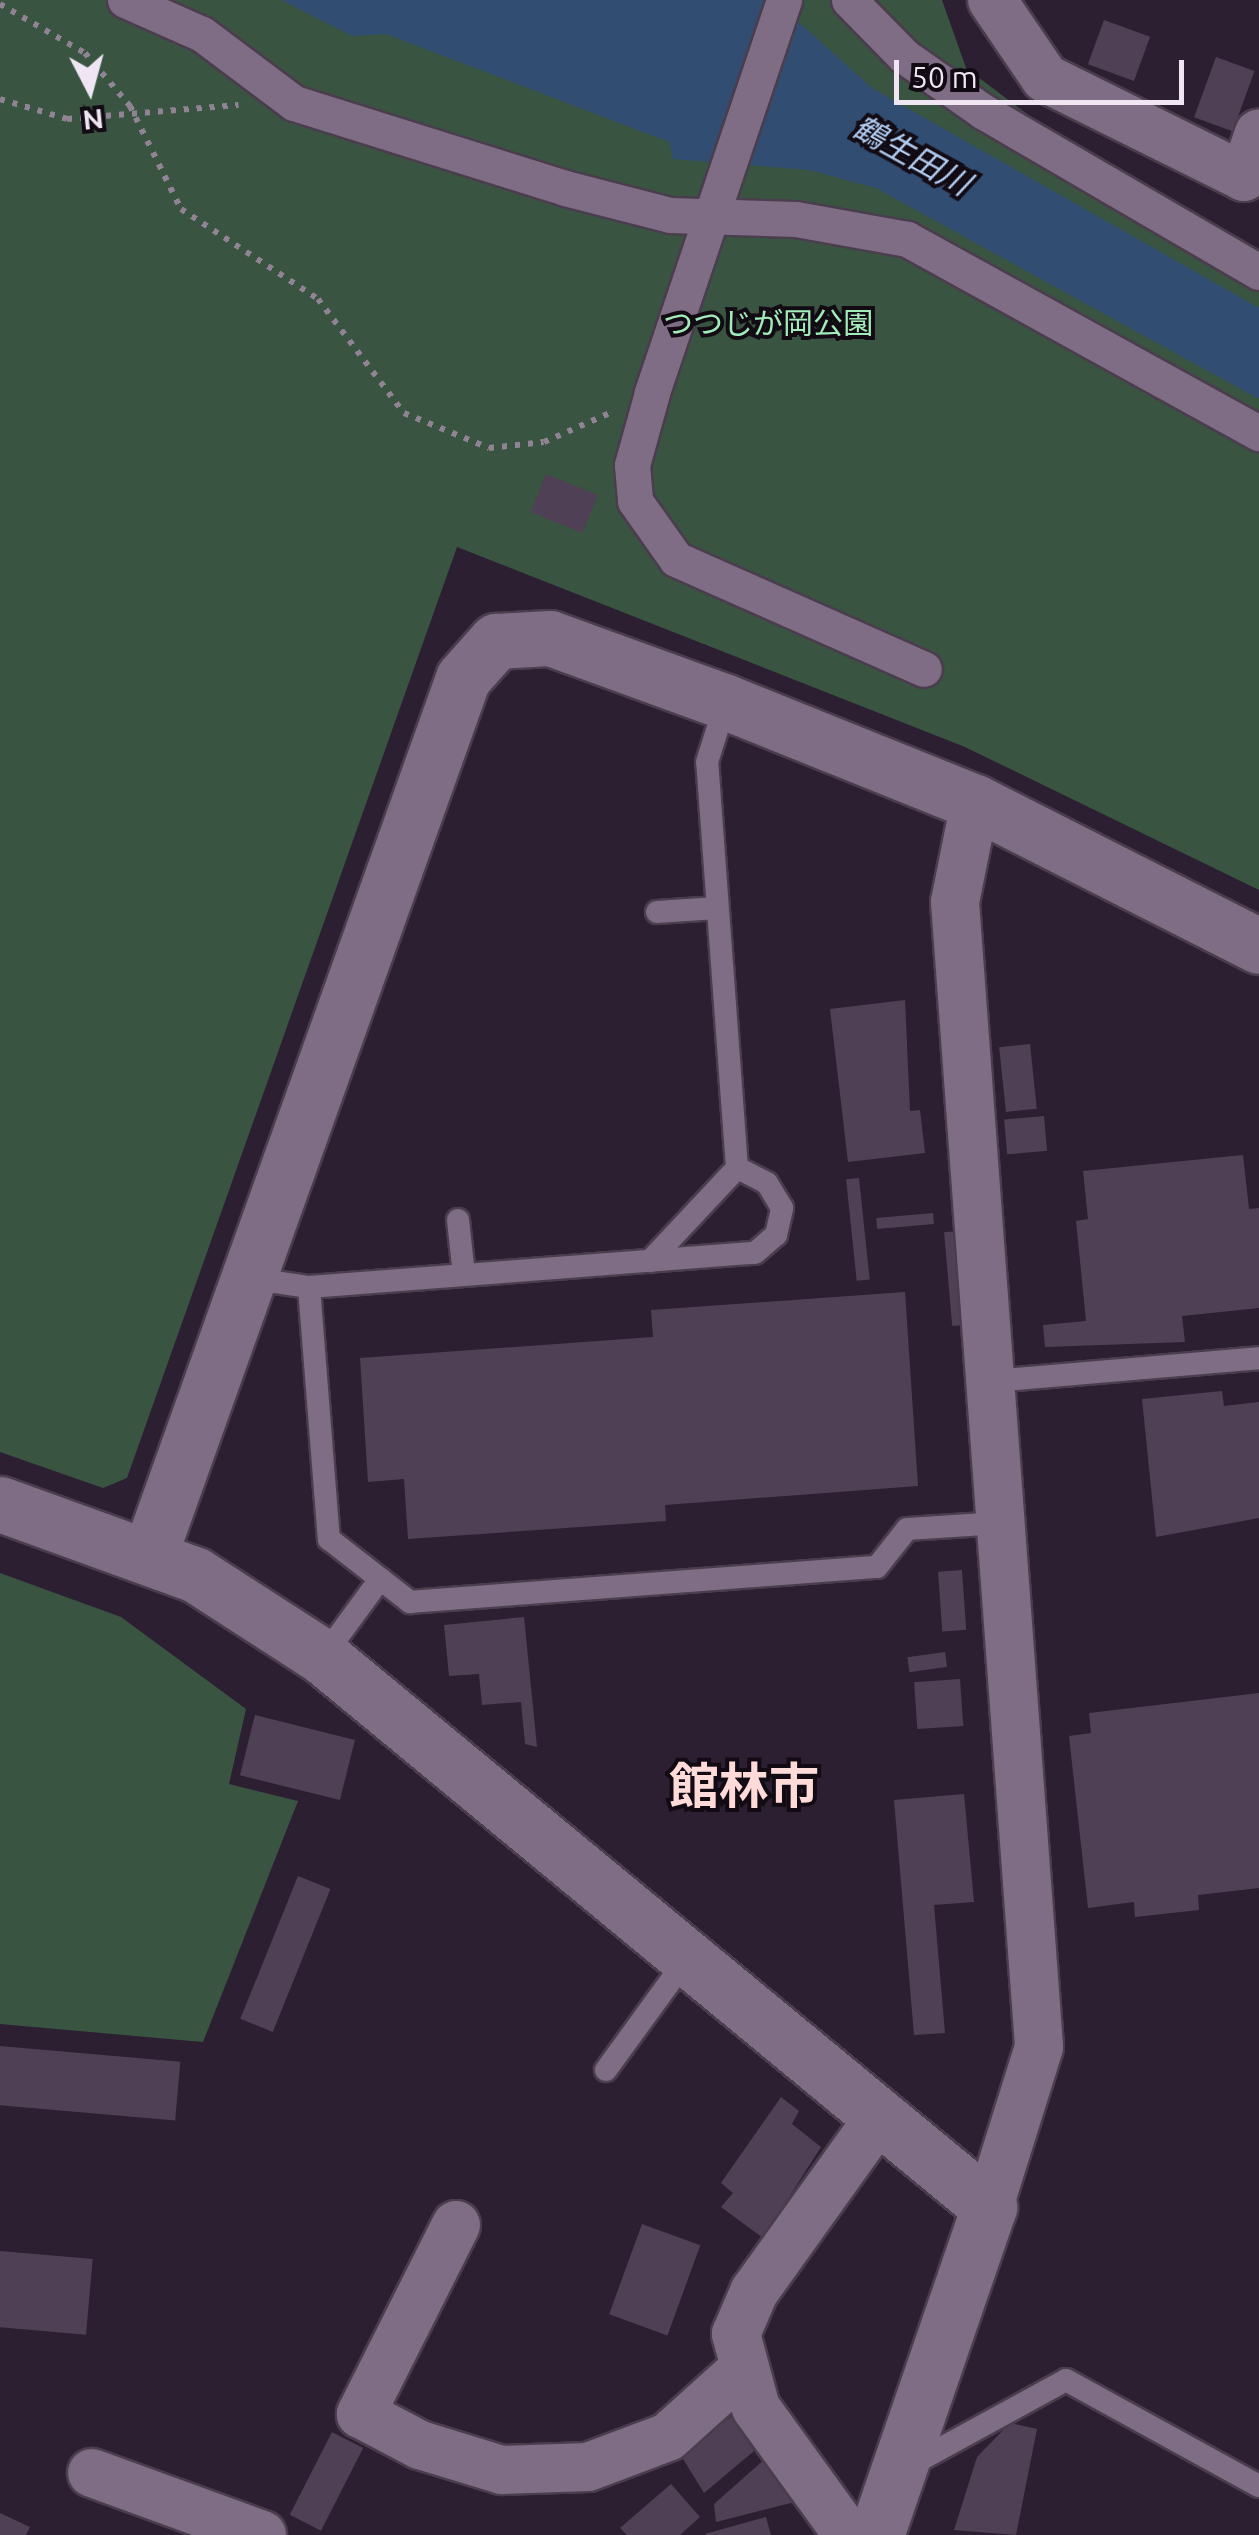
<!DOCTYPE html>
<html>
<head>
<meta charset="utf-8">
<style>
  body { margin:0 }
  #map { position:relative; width:1259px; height:2535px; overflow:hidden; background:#2d1f32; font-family:Ubuntu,"Noto Sans JP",sans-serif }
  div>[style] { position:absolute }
  .green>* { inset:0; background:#395441 }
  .water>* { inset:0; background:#314d72 }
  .building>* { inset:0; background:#504055; transform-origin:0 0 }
  .path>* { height:6px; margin-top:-3px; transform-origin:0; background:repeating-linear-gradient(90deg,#908494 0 5px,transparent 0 13px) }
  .roads { filter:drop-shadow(2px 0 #4a3d4d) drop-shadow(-2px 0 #4a3d4d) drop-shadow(0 2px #4a3d4d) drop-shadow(0 -2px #4a3d4d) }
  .service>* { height:22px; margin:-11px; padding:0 11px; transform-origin:11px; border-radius:11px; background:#7e6d84 }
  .pedestrian>* { height:35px; margin:-17.5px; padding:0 17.5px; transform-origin:17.5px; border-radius:17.5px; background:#7e6d84 }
  .minor>* { height:48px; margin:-24px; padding:0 24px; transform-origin:24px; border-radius:24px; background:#7e6d84 }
  .tertiary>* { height:55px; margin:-27.5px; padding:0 27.5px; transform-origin:27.5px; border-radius:27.5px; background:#7e6d84 }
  span { translate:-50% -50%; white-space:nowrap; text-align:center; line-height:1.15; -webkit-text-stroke:8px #120b14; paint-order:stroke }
  .park-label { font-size:30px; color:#a2ecb9 }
  .water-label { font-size:32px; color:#b2cef3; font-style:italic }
  .town-label { font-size:50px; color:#fedad9; font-weight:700 }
  .north { position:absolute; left:40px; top:40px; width:100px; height:100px; -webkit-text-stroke:8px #120b14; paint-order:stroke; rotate:174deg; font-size:28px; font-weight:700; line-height:40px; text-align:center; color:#f0e6f3 }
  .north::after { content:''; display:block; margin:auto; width:35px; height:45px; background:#f0e6f3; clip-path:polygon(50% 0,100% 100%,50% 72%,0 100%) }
  .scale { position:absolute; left:894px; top:60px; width:290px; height:45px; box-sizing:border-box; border:5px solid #f0e6f3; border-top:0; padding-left:12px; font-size:30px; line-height:35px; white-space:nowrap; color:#f0e6f3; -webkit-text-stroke:8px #120b14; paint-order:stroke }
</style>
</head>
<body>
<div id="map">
  <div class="green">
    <div style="clip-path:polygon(0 0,942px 0,966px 68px,1043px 126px,1259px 249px,1259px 890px,965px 747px,457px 547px,127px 1478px,103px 1488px,0 1452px)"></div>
    <div style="clip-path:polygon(0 1573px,121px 1617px,246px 1709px,229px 1784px,298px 1801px,203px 2042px,0 2024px)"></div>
  </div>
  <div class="water">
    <div style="clip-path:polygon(282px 0,774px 0,872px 88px,1259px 308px,1259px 399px,876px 188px,809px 170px,673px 159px,669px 142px,386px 34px,352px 36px)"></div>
  </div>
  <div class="building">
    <div style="left:1104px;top:20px;width:49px;height:47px;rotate:20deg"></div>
    <div style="left:1216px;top:57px;width:41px;height:64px;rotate:20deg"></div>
    <div style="left:546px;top:474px;width:56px;height:41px;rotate:22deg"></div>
    <div style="clip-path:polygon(905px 1000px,910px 1111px,920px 1110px,925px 1153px,848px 1162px,830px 1009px)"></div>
    <div style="left:1030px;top:1044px;width:65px;height:31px;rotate:84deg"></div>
    <div style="left:1044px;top:1116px;width:35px;height:40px;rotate:85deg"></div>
    <div style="clip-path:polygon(1243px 1155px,1249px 1209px,1259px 1208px,1259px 1308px,1182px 1316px,1185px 1342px,1045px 1347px,1043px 1325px,1086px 1321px,1076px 1221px,1088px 1219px,1083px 1171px)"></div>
    <div style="left:859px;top:1178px;width:102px;height:13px;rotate:84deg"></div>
    <div style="left:933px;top:1213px;width:11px;height:57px;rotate:85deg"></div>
    <div style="left:959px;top:1231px;width:94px;height:15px;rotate:85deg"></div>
    <div style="clip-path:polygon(905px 1292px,918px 1486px,665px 1505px,666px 1521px,408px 1539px,404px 1479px,368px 1482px,360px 1358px,653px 1337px,651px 1310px)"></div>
    <div style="clip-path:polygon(1222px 1391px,1224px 1406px,1259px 1402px,1259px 1518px,1156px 1537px,1142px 1399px)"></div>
    <div style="left:962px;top:1570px;width:60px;height:24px;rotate:86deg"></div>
    <div style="clip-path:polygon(524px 1617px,537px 1747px,525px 1744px,521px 1702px,482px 1705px,479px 1674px,449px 1676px,444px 1625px)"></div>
    <div style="left:945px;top:1652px;width:15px;height:38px;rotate:82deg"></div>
    <div style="left:960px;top:1679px;width:47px;height:46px;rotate:86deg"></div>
    <div style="clip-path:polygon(1259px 1693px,1259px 1888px,1198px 1895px,1199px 1910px,1135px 1917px,1134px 1902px,1088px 1908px,1069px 1736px,1091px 1733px,1089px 1713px)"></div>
    <div style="left:255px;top:1715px;width:103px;height:62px;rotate:14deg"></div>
    <div style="clip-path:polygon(964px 1794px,974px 1902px,934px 1905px,945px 2033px,914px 2035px,894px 1800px)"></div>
    <div style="left:298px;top:1876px;width:35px;height:154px;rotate:22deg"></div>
    <div style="left:0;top:2046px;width:181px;height:59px;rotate:5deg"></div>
    <div style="clip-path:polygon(781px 2097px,799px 2111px,792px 2124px,821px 2147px,763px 2238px,721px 2207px,733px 2193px,721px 2183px)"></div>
    <div style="left:642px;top:2224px;width:62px;height:96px;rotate:20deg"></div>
    <div style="left:0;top:2251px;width:93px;height:76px;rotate:5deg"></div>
    <div style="clip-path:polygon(731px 2417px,754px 2451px,704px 2493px,680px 2454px)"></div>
    <div style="clip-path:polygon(1010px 2423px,1037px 2429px,1016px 2535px,954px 2530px,977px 2457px)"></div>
    <div style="left:332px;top:2432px;width:35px;height:93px;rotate:27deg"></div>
    <div style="clip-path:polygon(766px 2458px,799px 2501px,716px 2522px,714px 2504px)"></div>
    <div style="clip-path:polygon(671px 2484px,700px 2517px,680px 2535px,627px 2535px,620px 2528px)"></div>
    <div style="clip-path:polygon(0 2513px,30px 2527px,26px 2535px,0 2535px)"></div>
    <div style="clip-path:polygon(766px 2517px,771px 2535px,706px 2535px,705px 2534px)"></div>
  </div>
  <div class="path">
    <div style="left:0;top:4px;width:98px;rotate:30deg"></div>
    <div style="left:85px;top:53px;width:70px;rotate:49.7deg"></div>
    <div style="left:130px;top:106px;width:115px;rotate:63.7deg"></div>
    <div style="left:181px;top:209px;width:164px;rotate:33.3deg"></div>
    <div style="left:318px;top:299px;width:143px;rotate:53deg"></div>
    <div style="left:404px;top:413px;width:92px;rotate:22.4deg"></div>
    <div style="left:489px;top:448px;width:55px;rotate:-6.2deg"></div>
    <div style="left:544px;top:442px;width:72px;rotate:-23.7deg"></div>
    <div style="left:0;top:99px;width:70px;rotate:16.6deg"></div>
    <div style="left:67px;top:119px;width:172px;rotate:-4.7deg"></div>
  </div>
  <div class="roads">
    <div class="service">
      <div style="left:657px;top:912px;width:60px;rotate:-3.8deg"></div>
      <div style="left:458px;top:1220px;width:55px;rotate:83.8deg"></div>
      <div style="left:650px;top:1261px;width:127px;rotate:-46.9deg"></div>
      <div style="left:737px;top:1168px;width:407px;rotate:-94.2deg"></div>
      <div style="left:707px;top:762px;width:63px;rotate:-72.4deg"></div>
      <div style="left:248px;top:1278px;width:62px;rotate:8.4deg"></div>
      <div style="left:309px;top:1287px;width:447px;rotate:-4.4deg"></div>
      <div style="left:755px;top:1253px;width:28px;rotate:-41deg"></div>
      <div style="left:776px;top:1235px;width:28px;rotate:-77deg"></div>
      <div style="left:782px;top:1208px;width:29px;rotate:-121deg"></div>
      <div style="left:767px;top:1183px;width:34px;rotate:-153deg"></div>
      <div style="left:309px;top:1287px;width:253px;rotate:85.5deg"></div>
      <div style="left:329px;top:1539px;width:103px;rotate:37.9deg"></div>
      <div style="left:410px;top:1602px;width:468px;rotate:-4.3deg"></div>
      <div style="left:877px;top:1567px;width:48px;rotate:-51.7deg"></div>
      <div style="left:907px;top:1529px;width:93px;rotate:-3.7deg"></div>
      <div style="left:992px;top:1381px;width:268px;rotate:-4.9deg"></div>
      <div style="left:323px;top:1657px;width:97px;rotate:-53.8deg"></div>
      <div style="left:606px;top:2070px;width:136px;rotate:-54deg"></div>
      <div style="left:907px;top:2467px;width:181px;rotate:-28.7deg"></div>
      <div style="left:1066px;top:2380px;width:220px;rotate:28.8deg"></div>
    </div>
    <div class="pedestrian">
      <div style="left:125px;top:0;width:84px;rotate:23.8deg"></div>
      <div style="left:202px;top:34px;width:115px;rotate:36.9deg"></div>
      <div style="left:294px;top:103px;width:284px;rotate:17.4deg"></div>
      <div style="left:565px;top:188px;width:108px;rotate:14.4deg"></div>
      <div style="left:670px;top:215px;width:126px;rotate:1.8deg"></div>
      <div style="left:796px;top:219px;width:113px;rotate:10.2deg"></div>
      <div style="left:907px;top:239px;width:402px;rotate:28.9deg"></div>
      <div style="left:784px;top:0;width:415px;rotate:108.6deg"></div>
      <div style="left:652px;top:393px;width:75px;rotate:105.5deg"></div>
      <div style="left:632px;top:465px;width:36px;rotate:85deg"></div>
      <div style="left:635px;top:501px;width:71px;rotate:54.7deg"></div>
      <div style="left:676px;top:559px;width:271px;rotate:23.9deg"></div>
      <div style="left:849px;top:0;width:78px;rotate:45.5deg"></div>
      <div style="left:904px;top:56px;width:98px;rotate:35deg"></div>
      <div style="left:984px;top:112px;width:318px;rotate:30.2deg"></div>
    </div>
    <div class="minor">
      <div style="left:992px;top:0;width:94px;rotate:55.8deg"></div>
      <div style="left:1045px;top:78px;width:222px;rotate:26.4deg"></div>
      <div style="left:1244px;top:177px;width:46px;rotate:-71.2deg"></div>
      <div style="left:975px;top:802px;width:102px;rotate:101.3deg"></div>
      <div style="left:955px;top:902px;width:1148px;rotate:85.8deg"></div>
      <div style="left:1039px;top:2047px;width:168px;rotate:107.4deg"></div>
      <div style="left:456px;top:2225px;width:212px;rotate:116.7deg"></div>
      <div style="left:361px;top:2414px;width:67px;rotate:27.7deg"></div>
      <div style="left:420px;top:2445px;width:86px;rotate:17deg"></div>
      <div style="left:502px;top:2470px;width:86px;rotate:-2deg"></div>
      <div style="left:588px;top:2467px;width:85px;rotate:-20.6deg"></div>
      <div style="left:668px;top:2437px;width:96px;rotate:-42deg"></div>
      <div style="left:92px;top:2473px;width:181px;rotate:20deg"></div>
      <div style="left:848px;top:2535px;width:157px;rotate:-125.9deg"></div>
      <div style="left:756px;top:2408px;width:77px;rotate:-105.1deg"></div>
      <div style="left:736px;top:2334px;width:46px;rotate:-66.8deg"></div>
      <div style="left:754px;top:2292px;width:216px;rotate:-54.4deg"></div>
    </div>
    <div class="tertiary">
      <div style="left:0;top:1504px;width:208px;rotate:19.9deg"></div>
      <div style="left:196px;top:1575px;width:151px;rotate:32.8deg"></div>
      <div style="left:323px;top:1657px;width:864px;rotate:39.55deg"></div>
      <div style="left:989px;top:2207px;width:347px;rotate:109deg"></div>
      <div style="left:149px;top:1556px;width:932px;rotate:-70.32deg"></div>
      <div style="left:463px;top:678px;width:50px;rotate:-48.3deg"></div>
      <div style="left:496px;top:641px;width:54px;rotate:-3.2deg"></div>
      <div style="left:550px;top:638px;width:187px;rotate:20deg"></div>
      <div style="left:726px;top:702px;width:268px;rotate:21.9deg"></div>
      <div style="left:975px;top:802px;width:318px;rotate:26.9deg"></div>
    </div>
  </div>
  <div class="park-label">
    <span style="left:768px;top:323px">つつじが岡公園</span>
  </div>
  <div class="water-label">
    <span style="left:912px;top:155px;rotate:29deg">鶴生田川</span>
  </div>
  <div class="town-label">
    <span style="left:744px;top:1786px">館林市</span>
  </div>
  <div class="north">N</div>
  <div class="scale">50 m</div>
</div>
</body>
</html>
